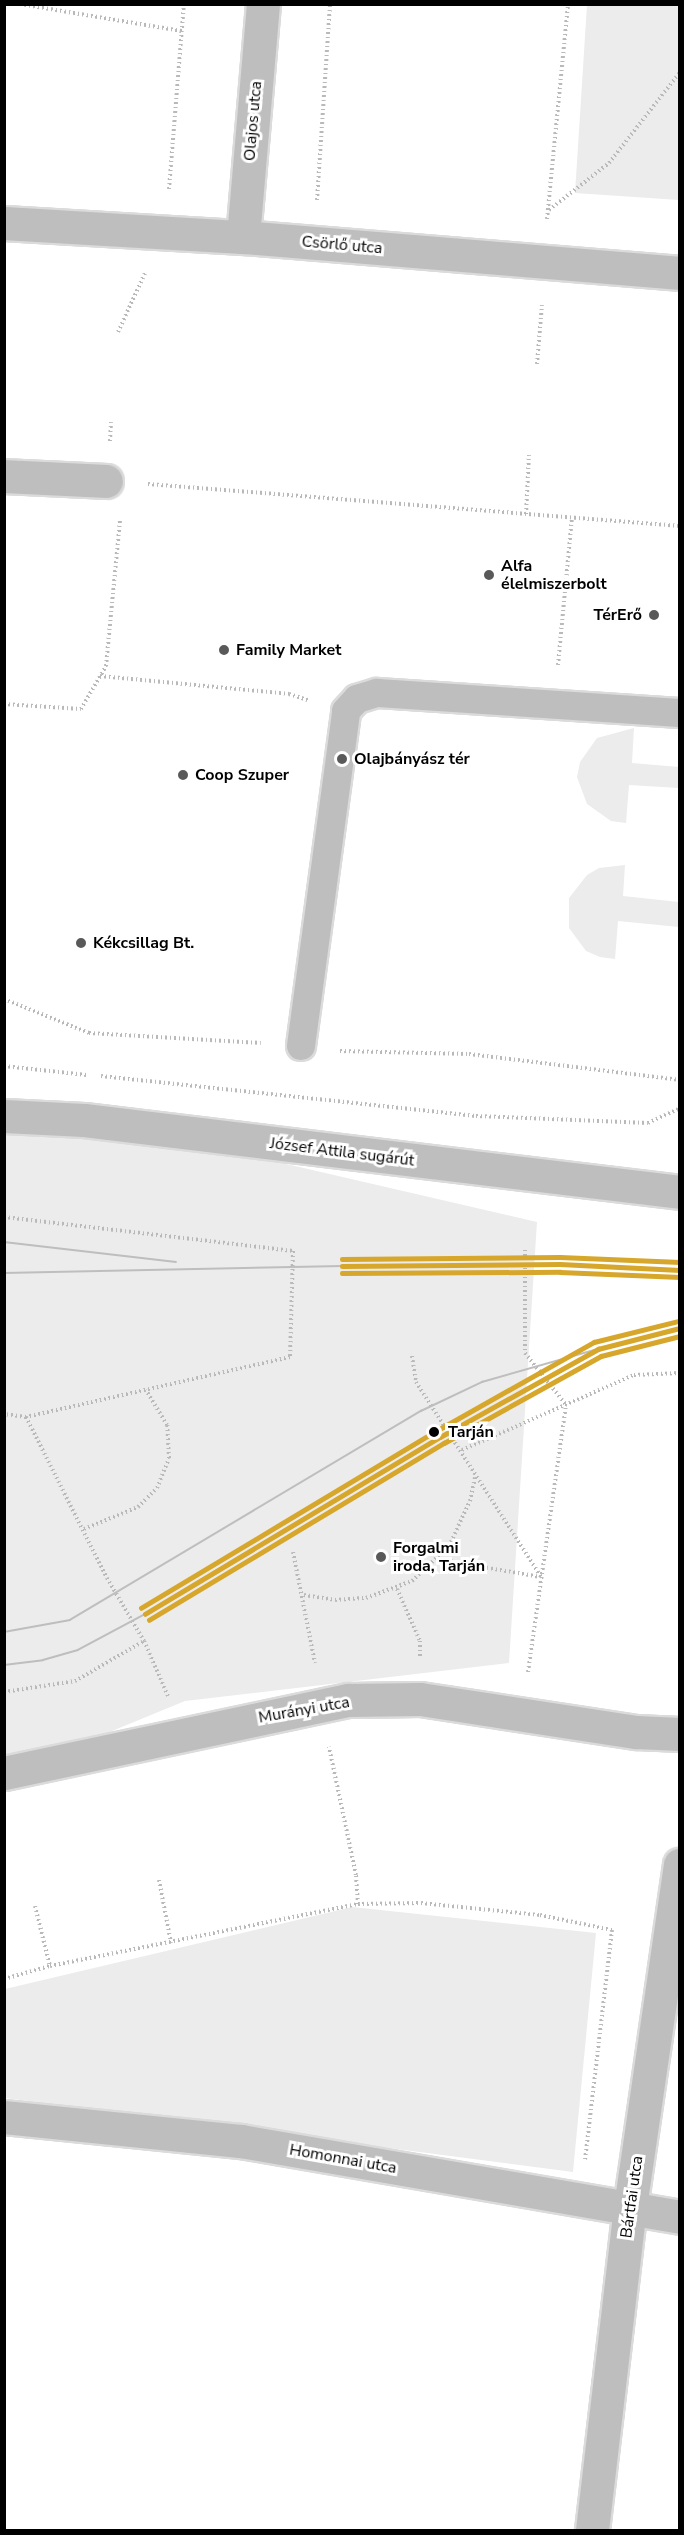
<!DOCTYPE html>
<html>
<head>
<meta charset="utf-8">
<style>
  body { margin:0 }
  #map { position:relative; width:684px; height:2535px; overflow:hidden; background:#fff; font-family:"Nunito Sans",sans-serif }
  div>[style] { position:absolute }
  .green>* { inset:0; background:#ececec }
  .path>* { height:4px; margin-top:-2px; transform-origin:0; background:repeating-linear-gradient(90deg,#b9b9b9 0 1.5px,transparent 0 4.5px) }
  .roads { filter:drop-shadow(2px 0 #dbdbdb) drop-shadow(-2px 0 #dbdbdb) drop-shadow(0 2px #dbdbdb) drop-shadow(0 -2px #dbdbdb) }
  .service>* { height:28px; margin:-14px; padding:0 14px; transform-origin:14px; border-radius:14px; background:#bebebe }
  .pedestrian>* { height:33px; margin:-16.5px; padding:0 16.5px; transform-origin:16.5px; border-radius:16.5px; background:#bebebe }
  .minor>* { height:33px; margin:-16.5px; padding:0 16.5px; transform-origin:16.5px; border-radius:16.5px; background:#bebebe }
  .primary>* { height:33px; margin:-16.5px; padding:0 16.5px; transform-origin:16.5px; border-radius:16.5px; background:#bebebe }
  .tram>* { height:1.5px; margin:-0.75px; padding:0 0.75px; transform-origin:0.75px; border-radius:0.75px; background:#bebebe }
  .tram-1>* { height:4.5px; margin:-2.25px; padding:0 2.25px; transform-origin:2.25px; border-radius:2.25px; background:#d7a72c }
  .tram-2>* { height:4.5px; margin:-2.25px; padding:0 2.25px; transform-origin:2.25px; border-radius:2.25px; background:#d7a72c }
  .tram-3>* { height:4.5px; margin:-2.25px; padding:0 2.25px; transform-origin:2.25px; border-radius:2.25px; background:#d7a72c }
  .dots>* { width:16px; height:16px; translate:-50% -50%; box-sizing:border-box; border:3px solid #fff; border-radius:50% }
  span { translate:-50% -50%; white-space:nowrap; text-align:center; line-height:1.15; -webkit-text-stroke:6px #fff; paint-order:stroke }
  .street-label { font-size:16px; color:#000 }
  .poi-label { font-size:16px; color:#000; font-weight:700 }
  .left { translate:0 -50%; text-align:left }
  .right { translate:-100% -50%; text-align:right }
  .stop-label { font-size:16px; color:#000; font-weight:700 }
  .frame { position:absolute; inset:0; border:6px solid #000; pointer-events:none }
</style>
</head>
<body>
<div id="map">
  <div class="green">
    <div style="clip-path:polygon(587px 5px,679px 5px,679px 200px,575px 193px)"></div>
    <div style="clip-path:polygon(634px 728px,632px 763px,679px 767px,679px 788px,629px 785px,626px 823px,611px 821px,587px 804px,577px 777px,580px 762px,597px 738px)"></div>
    <div style="clip-path:polygon(625px 865px,623px 896px,679px 902px,679px 927px,618px 921px,615px 959px,600px 957px,586px 951px,569px 928px,569px 898px,587px 875px,599px 868px)"></div>
    <div style="clip-path:polygon(5px 1099px,537px 1222px,509px 1663px,185px 1701px,5px 1775px)"></div>
    <div style="clip-path:polygon(352px 1907px,596px 1933px,573px 2172px,5px 2098px,5px 1989px)"></div>
  </div>
  <div class="path">
    <div style="left:20px;top:4px;width:164px;rotate:9.5deg"></div>
    <div style="left:169px;top:189px;width:186px;rotate:-85.4deg"></div>
    <div style="left:317px;top:200px;width:196px;rotate:-86.2deg"></div>
    <div style="left:549px;top:210px;width:76px;rotate:-38.1deg"></div>
    <div style="left:609px;top:163px;width:115px;rotate:-52deg"></div>
    <div style="left:547px;top:219px;width:216px;rotate:-84.4deg"></div>
    <div style="left:118px;top:332px;width:65px;rotate:-65.4deg"></div>
    <div style="left:537px;top:364px;width:59px;rotate:-85.2deg"></div>
    <div style="left:110px;top:441px;width:19px;rotate:-87deg"></div>
    <div style="left:148px;top:484px;width:534px;rotate:4.51deg"></div>
    <div style="left:526px;top:514px;width:59px;rotate:-87.1deg"></div>
    <div style="left:558px;top:665px;width:148px;rotate:-84.6deg"></div>
    <div style="left:100px;top:676px;width:190px;rotate:5.4deg"></div>
    <div style="left:289px;top:694px;width:20px;rotate:18deg"></div>
    <div style="left:4px;top:704px;width:77px;rotate:3.7deg"></div>
    <div style="left:81px;top:709px;width:50px;rotate:-59.8deg"></div>
    <div style="left:106px;top:666px;width:146px;rotate:-84.5deg"></div>
    <div style="left:4px;top:999px;width:92px;rotate:21.8deg"></div>
    <div style="left:89px;top:1033px;width:172px;rotate:3.3deg"></div>
    <div style="left:340px;top:1051px;width:129px;rotate:1.3deg"></div>
    <div style="left:469px;top:1054px;width:213px;rotate:7deg"></div>
    <div style="left:4px;top:1066px;width:83px;rotate:6.2deg"></div>
    <div style="left:101px;top:1076px;width:377px;rotate:6.1deg"></div>
    <div style="left:476px;top:1116px;width:172px;rotate:2.3deg"></div>
    <div style="left:648px;top:1123px;width:35px;rotate:-25deg"></div>
    <div style="left:4px;top:1217px;width:291px;rotate:6.7deg"></div>
    <div style="left:293px;top:1251px;width:106px;rotate:91.6deg"></div>
    <div style="left:290px;top:1357px;width:271px;rotate:167.2deg"></div>
    <div style="left:26px;top:1417px;width:22px;rotate:-172deg"></div>
    <div style="left:525px;top:1250px;width:103px;rotate:90deg"></div>
    <div style="left:525px;top:1353px;width:66px;rotate:51.7deg"></div>
    <div style="left:412px;top:1356px;width:26px;rotate:81deg"></div>
    <div style="left:416px;top:1382px;width:232px;rotate:57.3deg"></div>
    <div style="left:26px;top:1417px;width:180px;rotate:63.3deg"></div>
    <div style="left:107px;top:1578px;width:73px;rotate:59.6deg"></div>
    <div style="left:144px;top:1641px;width:60px;rotate:66.4deg"></div>
    <div style="left:462px;top:1450px;width:188px;rotate:-23.6deg"></div>
    <div style="left:634px;top:1375px;width:46px;rotate:-2.5deg"></div>
    <div style="left:84px;top:1529px;width:58px;rotate:-22.2deg"></div>
    <div style="left:138px;top:1507px;width:27px;rotate:-45deg"></div>
    <div style="left:157px;top:1488px;width:32px;rotate:-68deg"></div>
    <div style="left:169px;top:1458px;width:33px;rotate:-93deg"></div>
    <div style="left:167px;top:1425px;width:41px;rotate:-121deg"></div>
    <div style="left:293px;top:1552px;width:113px;rotate:78.8deg"></div>
    <div style="left:438px;top:1559px;width:104px;rotate:10deg"></div>
    <div style="left:397px;top:1589px;width:57px;rotate:66.1deg"></div>
    <div style="left:420px;top:1641px;width:17px;rotate:90deg"></div>
    <div style="left:304px;top:1595px;width:31px;rotate:9deg"></div>
    <div style="left:335px;top:1600px;width:31px;rotate:-4deg"></div>
    <div style="left:366px;top:1598px;width:49px;rotate:-20.3deg"></div>
    <div style="left:412px;top:1581px;width:51px;rotate:-43.4deg"></div>
    <div style="left:449px;top:1546px;width:50px;rotate:-65deg"></div>
    <div style="left:470px;top:1501px;width:24px;rotate:-78deg"></div>
    <div style="left:528px;top:1672px;width:270px;rotate:-81.9deg"></div>
    <div style="left:4px;top:1692px;width:72px;rotate:-8.8deg"></div>
    <div style="left:75px;top:1681px;width:80px;rotate:-30.1deg"></div>
    <div style="left:159px;top:1880px;width:64px;rotate:79.2deg"></div>
    <div style="left:358px;top:1904px;width:63px;rotate:-0.9deg"></div>
    <div style="left:421px;top:1903px;width:120px;rotate:5.8deg"></div>
    <div style="left:540px;top:1915px;width:74px;rotate:11.8deg"></div>
    <div style="left:612px;top:1930px;width:231px;rotate:96.7deg"></div>
    <div style="left:35px;top:1906px;width:62px;rotate:76deg"></div>
    <div style="left:4px;top:1979px;width:48px;rotate:-15.8deg"></div>
    <div style="left:50px;top:1966px;width:314px;rotate:-11.4deg"></div>
    <div style="left:358px;top:1904px;width:29px;rotate:-94deg"></div>
    <div style="left:356px;top:1875px;width:131px;rotate:-101.9deg"></div>
  </div>
  <div class="roads">
    <div class="service">
      <div style="left:301px;top:1046px;width:338px;rotate:-82.3deg"></div>
      <div style="left:346px;top:711px;width:16px;rotate:-47deg"></div>
      <div style="left:357px;top:699px;width:21px;rotate:-17deg"></div>
      <div style="left:377px;top:693px;width:304px;rotate:3.8deg"></div>
    </div>
    <div class="pedestrian">
      <div style="left:4px;top:476px;width:102px;rotate:2.8deg"></div>
    </div>
    <div class="minor">
      <div style="left:4px;top:223px;width:239px;rotate:3.4deg"></div>
      <div style="left:243px;top:237px;width:438px;rotate:4.7deg"></div>
      <div style="left:243px;top:237px;width:234px;rotate:-85.1deg"></div>
      <div style="left:4px;top:1773px;width:352px;rotate:-12deg"></div>
      <div style="left:348px;top:1700px;width:72px;rotate:-0.8deg"></div>
      <div style="left:420px;top:1699px;width:219px;rotate:8.7deg"></div>
      <div style="left:636px;top:1732px;width:44px;rotate:2.6deg"></div>
      <div style="left:4px;top:2117px;width:238px;rotate:5.8deg"></div>
      <div style="left:241px;top:2141px;width:446px;rotate:9.8deg"></div>
      <div style="left:592px;top:2530px;width:325px;rotate:-83.3deg"></div>
      <div style="left:630px;top:2207px;width:346px;rotate:-81.7deg"></div>
    </div>
    <div class="primary">
      <div style="left:4px;top:1116px;width:80px;rotate:2.9deg"></div>
      <div style="left:84px;top:1120px;width:600px;rotate:6.89deg"></div>
    </div>
  </div>
  <div class="tram">
    <div style="left:4px;top:1242px;width:173px;rotate:6.6deg"></div>
    <div style="left:4px;top:1273px;width:338px;rotate:-1.2deg"></div>
    <div style="left:4px;top:1632px;width:67px;rotate:-10.3deg"></div>
    <div style="left:70px;top:1620px;width:409px;rotate:-30.8deg"></div>
    <div style="left:421px;top:1411px;width:68px;rotate:-25.4deg"></div>
    <div style="left:482px;top:1382px;width:121px;rotate:-15.9deg"></div>
    <div style="left:4px;top:1665px;width:39px;rotate:-7deg"></div>
    <div style="left:43px;top:1660px;width:36px;rotate:-16deg"></div>
    <div style="left:78px;top:1650px;width:76px;rotate:-28.2deg"></div>
  </div>
  <div class="tram-1">
    <div style="left:342px;top:1266px;width:218px;rotate:-0.5deg"></div>
    <div style="left:560px;top:1264px;width:120px;rotate:2.9deg"></div>
    <div style="left:145px;top:1614px;width:344px;rotate:-31deg"></div>
    <div style="left:440px;top:1437px;width:181px;rotate:-29.1deg"></div>
    <div style="left:598px;top:1349px;width:85px;rotate:-14.4deg"></div>
  </div>
  <div class="tram-2">
    <div style="left:342px;top:1273px;width:218px;rotate:-0.3deg"></div>
    <div style="left:560px;top:1272px;width:120px;rotate:2.4deg"></div>
    <div style="left:149px;top:1620px;width:344px;rotate:-31deg"></div>
    <div style="left:444px;top:1443px;width:179px;rotate:-29deg"></div>
    <div style="left:601px;top:1356px;width:81px;rotate:-14.2deg"></div>
  </div>
  <div class="tram-3">
    <div style="left:342px;top:1259px;width:218px;rotate:-0.5deg"></div>
    <div style="left:560px;top:1257px;width:120px;rotate:2.4deg"></div>
    <div style="left:141px;top:1608px;width:344px;rotate:-31deg"></div>
    <div style="left:436px;top:1431px;width:181px;rotate:-29.4deg"></div>
    <div style="left:594px;top:1342px;width:87px;rotate:-14deg"></div>
  </div>
  <div class="dots">
    <div style="left:489px;top:575px;background:#595959"></div>
    <div style="left:654px;top:615px;background:#595959"></div>
    <div style="left:224px;top:650px;background:#595959"></div>
    <div style="left:342px;top:759px;background:#595959"></div>
    <div style="left:183px;top:775px;background:#595959"></div>
    <div style="left:81px;top:943px;background:#595959"></div>
    <div style="left:434px;top:1432px;background:#000"></div>
    <div style="left:381px;top:1557px;background:#595959"></div>
  </div>
  <div class="street-label">
    <span style="left:253px;top:121px;rotate:-85deg">Olajos utca</span>
    <span style="left:342px;top:245px;rotate:5deg">Csörlő utca</span>
    <span style="left:342px;top:1152px;rotate:7deg">József Attila sugárút</span>
    <span style="left:304px;top:1710px;rotate:-10deg">Murányi utca</span>
    <span style="left:343px;top:2159px;rotate:10deg">Homonnai utca</span>
    <span style="left:632px;top:2197px;rotate:-82deg">Bártfai utca</span>
  </div>
  <div class="poi-label">
    <span class="left" style="left:501px;top:575px">Alfa<br>élelmiszerbolt</span>
    <span class="right" style="left:642px;top:615px">TérErő</span>
    <span class="left" style="left:236px;top:650px">Family Market</span>
    <span class="left" style="left:354px;top:759px">Olajbányász tér</span>
    <span class="left" style="left:195px;top:775px">Coop Szuper</span>
    <span class="left" style="left:93px;top:943px">Kékcsillag Bt.</span>
    <span class="left" style="left:393px;top:1557px">Forgalmi<br>iroda, Tarján</span>
  </div>
  <div class="stop-label">
    <span class="left" style="left:448px;top:1432px">Tarján</span>
  </div>
  <div class="frame"></div>
</div>
</body>
</html>
